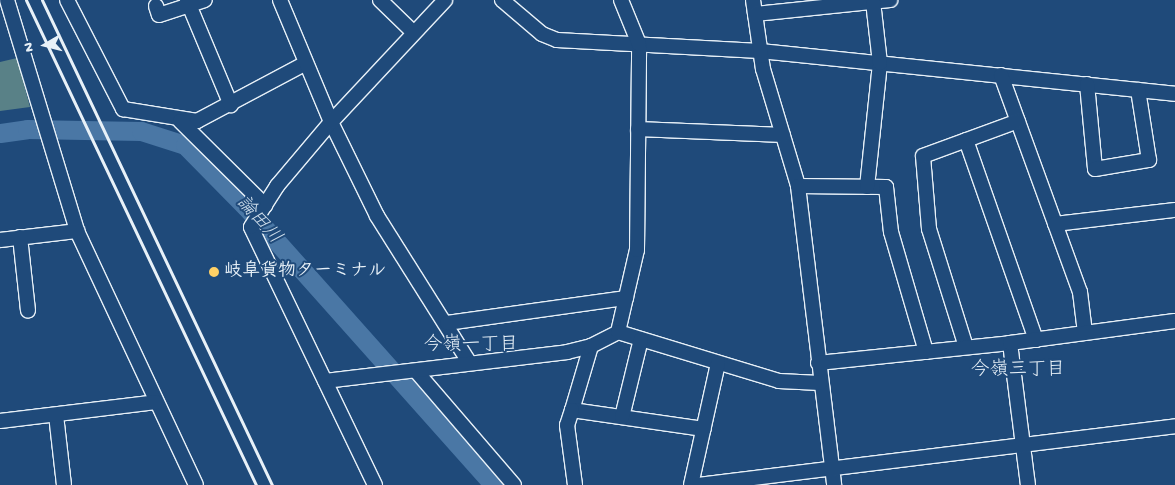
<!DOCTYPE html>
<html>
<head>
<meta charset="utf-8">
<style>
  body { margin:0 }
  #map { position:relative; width:1175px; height:485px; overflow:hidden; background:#1f4a7a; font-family:"Gochi Hand","Klee One",sans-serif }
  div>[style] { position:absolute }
  .green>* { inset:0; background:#598187 }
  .river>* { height:19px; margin:-9.5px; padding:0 9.5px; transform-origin:9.5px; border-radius:9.5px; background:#4a77a5 }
  .roads { filter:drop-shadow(1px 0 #e8f1f8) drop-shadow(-1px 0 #e8f1f8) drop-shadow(0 1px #e8f1f8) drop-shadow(0 -1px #e8f1f8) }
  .minor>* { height:14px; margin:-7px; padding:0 7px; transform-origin:7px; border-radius:7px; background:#1f4a7a }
  .rail>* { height:3px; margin:-1.5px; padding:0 1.5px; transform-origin:1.5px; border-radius:1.5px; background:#e8f1f8 }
  .dots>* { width:14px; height:14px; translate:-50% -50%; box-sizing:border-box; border:2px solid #1f4a7a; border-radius:50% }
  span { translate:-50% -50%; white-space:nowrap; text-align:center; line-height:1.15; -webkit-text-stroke:4px #1f4a7a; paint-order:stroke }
  .poi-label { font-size:18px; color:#e8f1f8; font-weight:700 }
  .left { translate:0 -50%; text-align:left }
  .water-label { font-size:19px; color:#d0dfec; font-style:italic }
  .neighbourhood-label { font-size:19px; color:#e8f1f8 }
  .north { position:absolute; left:20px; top:20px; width:50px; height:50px; -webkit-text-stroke:4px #1f4a7a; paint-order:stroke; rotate:262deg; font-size:14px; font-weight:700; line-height:20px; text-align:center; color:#e8f1f8 }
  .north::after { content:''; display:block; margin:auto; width:18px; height:22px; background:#e8f1f8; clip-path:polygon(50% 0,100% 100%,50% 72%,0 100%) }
</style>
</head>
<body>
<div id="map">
  <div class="green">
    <div style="clip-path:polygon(17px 58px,30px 107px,0 111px,0 62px)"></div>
  </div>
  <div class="river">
    <div style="left:0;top:133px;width:27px;rotate:-8deg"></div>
    <div style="left:27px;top:129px;width:114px;rotate:1deg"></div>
    <div style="left:141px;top:131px;width:46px;rotate:17.7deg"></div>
    <div style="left:185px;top:145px;width:87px;rotate:45.5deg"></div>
    <div style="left:246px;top:207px;width:373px;rotate:48.3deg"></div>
  </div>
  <div class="roads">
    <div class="minor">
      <div style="left:7px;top:0;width:241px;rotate:73.1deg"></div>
      <div style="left:77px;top:231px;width:280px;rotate:64.9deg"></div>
      <div style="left:67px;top:0;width:123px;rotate:62.8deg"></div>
      <div style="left:123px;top:109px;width:75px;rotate:9.2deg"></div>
      <div style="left:197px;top:121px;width:123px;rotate:-28deg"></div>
      <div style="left:187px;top:0;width:114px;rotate:67.3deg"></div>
      <div style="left:280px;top:0;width:132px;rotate:67.3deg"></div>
      <div style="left:331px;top:122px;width:105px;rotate:63.9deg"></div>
      <div style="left:377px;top:216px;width:173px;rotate:57.8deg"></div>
      <div style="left:380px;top:0;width:47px;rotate:44.1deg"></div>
      <div style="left:502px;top:0;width:52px;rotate:40.4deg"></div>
      <div style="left:542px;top:34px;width:16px;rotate:22deg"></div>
      <div style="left:557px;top:40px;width:203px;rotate:3.1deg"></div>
      <div style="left:760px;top:51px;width:417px;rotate:5.9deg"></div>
      <div style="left:753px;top:0;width:70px;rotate:81.8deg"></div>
      <div style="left:763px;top:69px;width:122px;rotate:73.3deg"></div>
      <div style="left:798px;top:186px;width:301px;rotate:83.1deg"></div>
      <div style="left:156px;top:6px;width:9px;rotate:72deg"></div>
      <div style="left:159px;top:15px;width:48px;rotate:-18.1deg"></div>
      <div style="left:755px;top:14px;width:136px;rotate:-5.9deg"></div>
      <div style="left:1001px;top:75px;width:231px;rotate:70deg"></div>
      <div style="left:1080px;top:292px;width:41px;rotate:83deg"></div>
      <div style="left:1087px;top:84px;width:85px;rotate:84.6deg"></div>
      <div style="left:1095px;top:169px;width:55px;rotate:-9.5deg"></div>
      <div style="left:1149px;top:160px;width:71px;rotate:-98.9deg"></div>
      <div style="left:180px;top:121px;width:120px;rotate:44.7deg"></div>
      <div style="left:638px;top:129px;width:145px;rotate:2.4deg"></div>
      <div style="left:966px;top:140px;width:212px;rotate:70.7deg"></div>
      <div style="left:798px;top:186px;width:88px;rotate:0.7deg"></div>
      <div style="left:886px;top:187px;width:45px;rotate:83.7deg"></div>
      <div style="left:891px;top:232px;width:125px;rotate:73.7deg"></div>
      <div style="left:867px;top:187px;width:125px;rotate:-84deg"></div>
      <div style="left:880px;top:63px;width:61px;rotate:-96.5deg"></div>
      <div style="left:1055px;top:224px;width:121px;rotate:-6.7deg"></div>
      <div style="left:20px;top:237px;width:74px;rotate:83.8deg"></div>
      <div style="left:0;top:240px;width:78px;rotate:-6.7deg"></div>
      <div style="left:447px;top:323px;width:181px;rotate:-8deg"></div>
      <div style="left:618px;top:332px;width:84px;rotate:-77deg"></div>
      <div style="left:637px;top:250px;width:206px;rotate:-89.4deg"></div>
      <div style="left:639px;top:44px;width:48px;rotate:-112.2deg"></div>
      <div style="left:1010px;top:343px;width:143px;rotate:82.8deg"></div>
      <div style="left:591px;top:346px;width:67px;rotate:106.5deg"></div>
      <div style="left:572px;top:410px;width:133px;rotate:8.2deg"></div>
      <div style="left:966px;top:347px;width:124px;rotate:-107.4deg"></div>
      <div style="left:929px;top:229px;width:73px;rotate:-94.7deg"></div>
      <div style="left:923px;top:156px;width:101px;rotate:-20.2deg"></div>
      <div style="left:818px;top:363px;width:193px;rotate:-5.9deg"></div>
      <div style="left:1010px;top:343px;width:166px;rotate:-7.6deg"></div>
      <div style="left:416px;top:371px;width:150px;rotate:49.3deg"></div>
      <div style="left:325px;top:381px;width:244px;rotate:-6.8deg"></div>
      <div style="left:567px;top:352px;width:25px;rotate:-14deg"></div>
      <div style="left:591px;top:346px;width:30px;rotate:-27deg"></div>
      <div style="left:618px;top:332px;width:168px;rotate:16.9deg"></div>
      <div style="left:779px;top:381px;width:41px;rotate:2.8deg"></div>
      <div style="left:572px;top:410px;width:16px;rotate:108deg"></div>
      <div style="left:567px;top:425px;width:61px;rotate:82.4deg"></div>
      <div style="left:56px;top:415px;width:70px;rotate:83.5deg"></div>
      <div style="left:622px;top:417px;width:80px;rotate:-76.3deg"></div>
      <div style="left:0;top:421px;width:157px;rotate:-6.9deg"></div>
      <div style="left:375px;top:485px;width:286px;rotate:-115.7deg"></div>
      <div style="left:251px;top:227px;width:49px;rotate:-57.6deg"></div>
      <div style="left:277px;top:186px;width:84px;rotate:-49.8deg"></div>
      <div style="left:331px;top:122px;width:167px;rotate:-46.9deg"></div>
      <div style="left:691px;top:485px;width:125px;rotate:-77.5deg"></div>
      <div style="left:697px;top:485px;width:482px;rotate:-7deg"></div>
    </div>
  </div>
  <div class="rail">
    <div style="left:26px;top:0;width:537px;rotate:64.63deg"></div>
    <div style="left:42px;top:0;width:537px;rotate:64.63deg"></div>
  </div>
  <div class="dots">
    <div style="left:214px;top:272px;background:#ffd166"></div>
  </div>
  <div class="poi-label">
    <span class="left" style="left:224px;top:272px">岐阜貨物ターミナル</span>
  </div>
  <div class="water-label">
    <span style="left:258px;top:221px;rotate:48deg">論田川</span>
  </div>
  <div class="neighbourhood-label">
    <span style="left:471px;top:346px">今嶺一丁目</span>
    <span style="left:1018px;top:371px">今嶺三丁目</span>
  </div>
  <div class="north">N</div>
</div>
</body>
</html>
